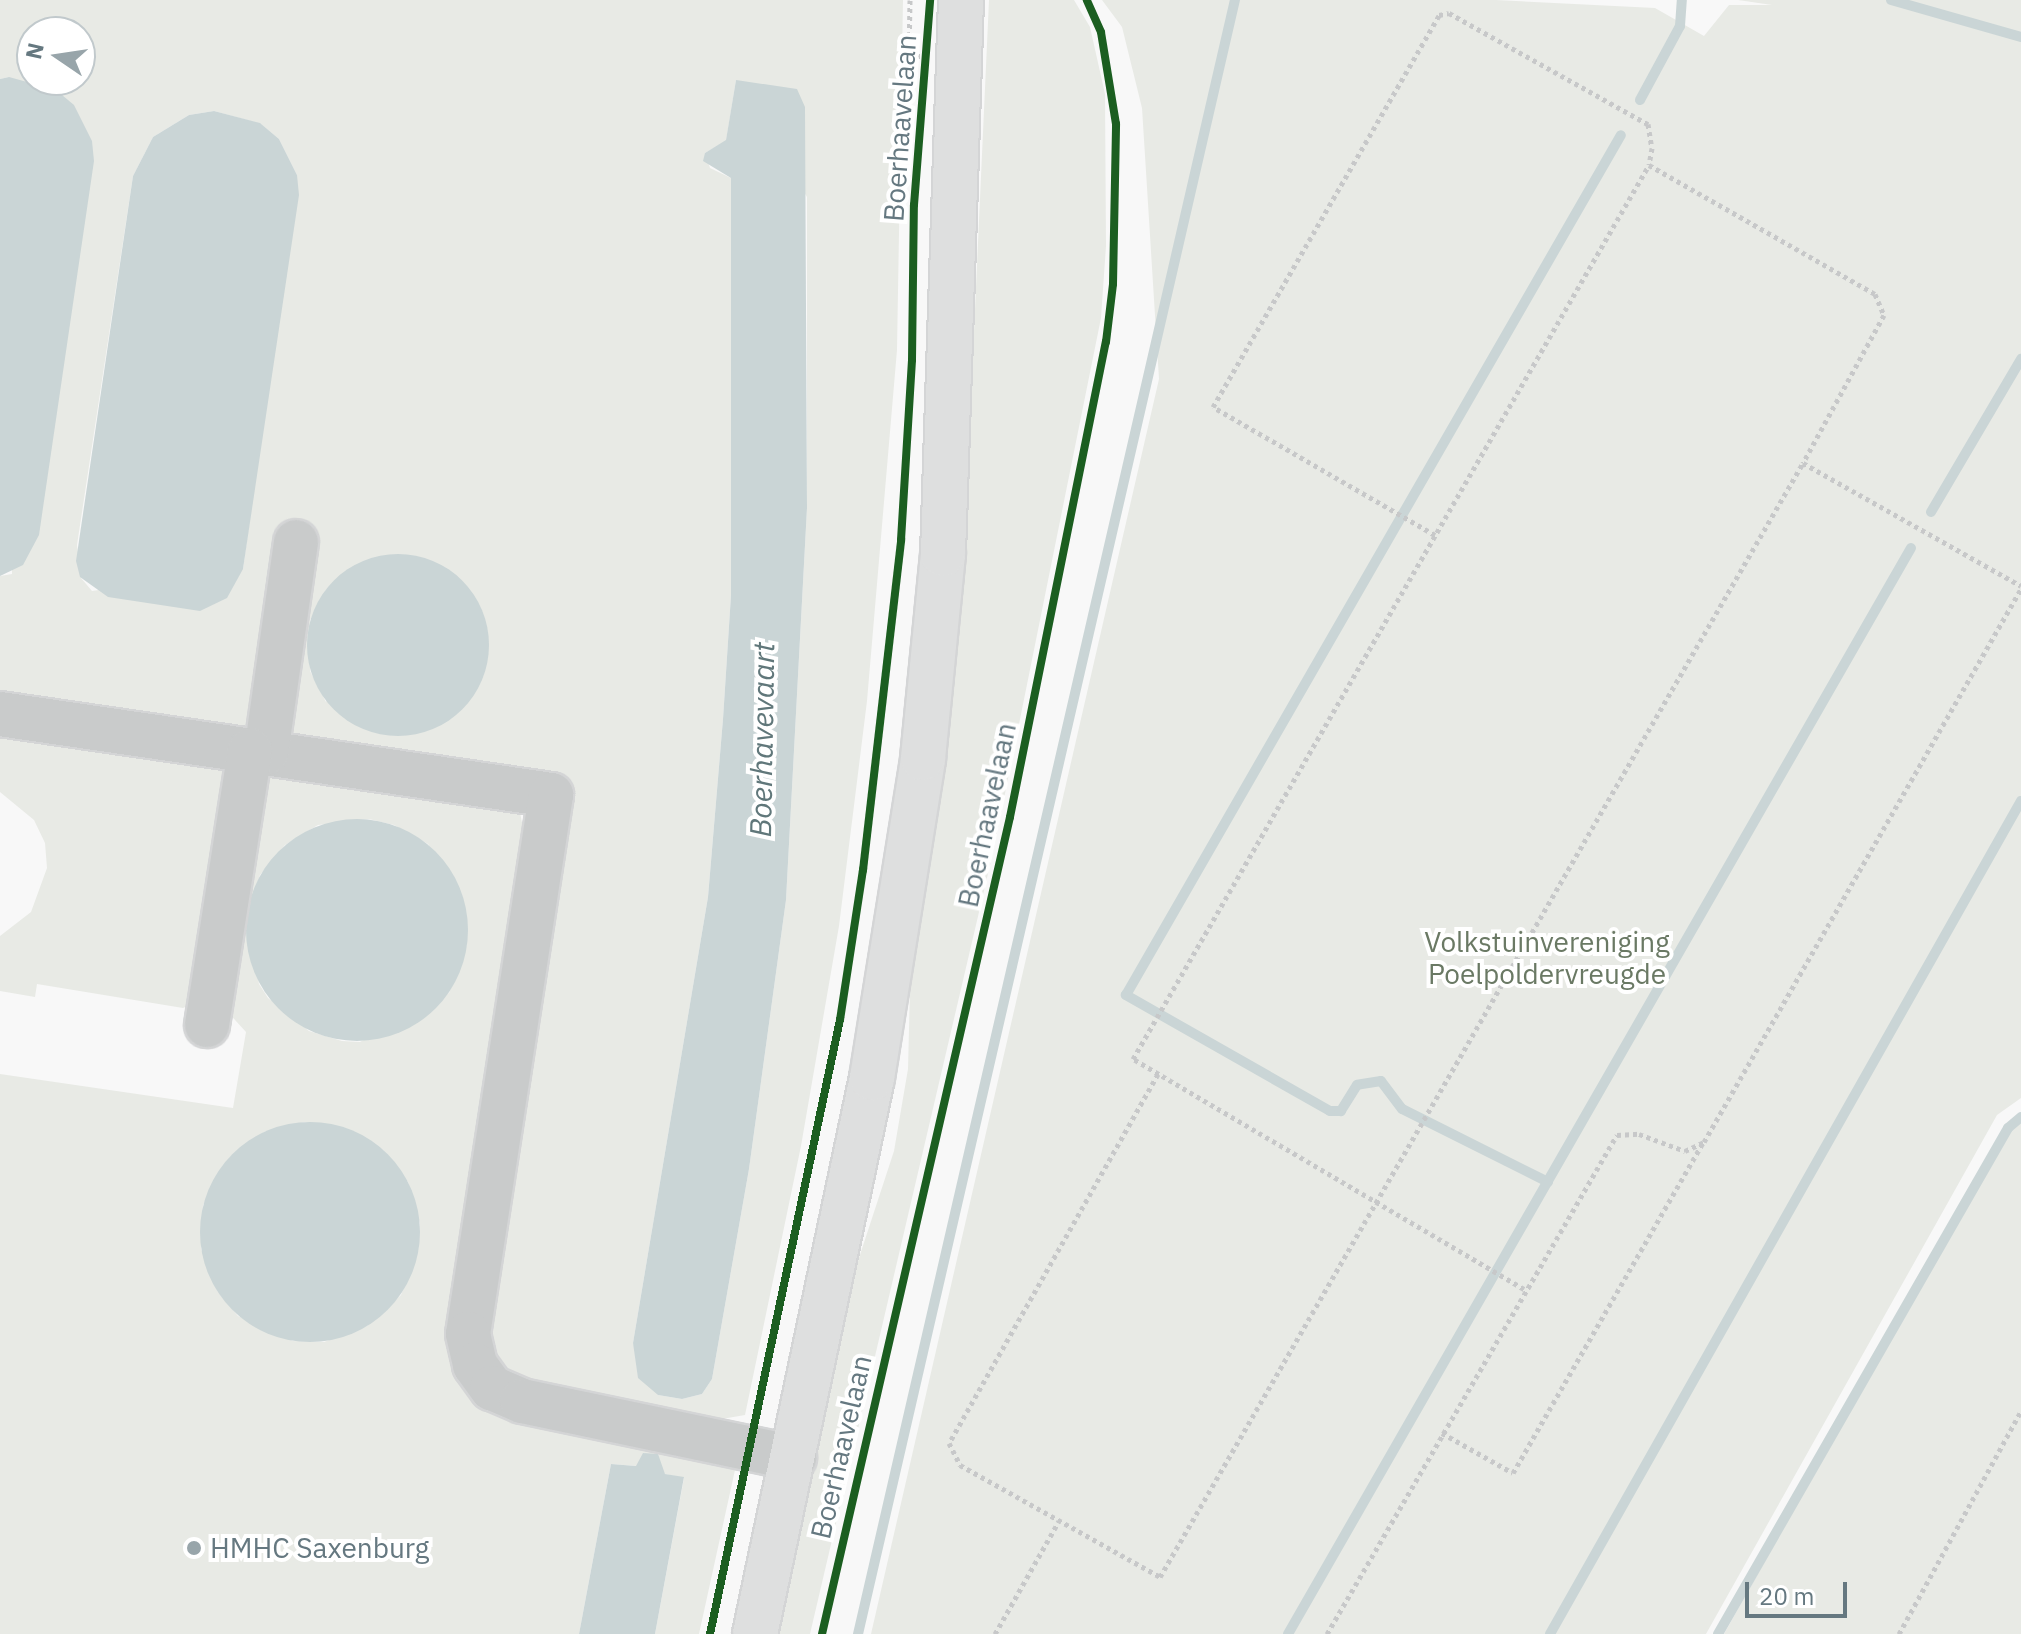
<!DOCTYPE html>
<html>
<head>
<meta charset="utf-8">
<style>
  body { margin:0 }
  #map { position:relative; width:2021px; height:1634px; overflow:hidden; background:#f8f8f8; font-family:"IBM Plex Sans",sans-serif }
  div>[style] { position:absolute }
  .green>* { inset:0; background:#e8eae5 }
  .water>* { inset:0; background:#cad5d6 }
  .round { border-radius:50% }
  .stream>* { height:10px; margin:-5px; padding:0 5px; transform-origin:5px; border-radius:5px; background:#cad5d6 }
  .path>* { height:5px; margin-top:-2.5px; transform-origin:0; background:repeating-linear-gradient(90deg,#c7c8c9 0 4px,transparent 0 8px) }
  .roads { filter:drop-shadow(2px 0 #d4d5d6) drop-shadow(-2px 0 #d4d5d6) drop-shadow(0 2px #d4d5d6) drop-shadow(0 -2px #d4d5d6) }
  .minor>* { height:44px; margin:-22px; padding:0 22px; transform-origin:22px; border-radius:22px; background:#c9cbcb }
  .major>* { height:44px; margin:-22px; padding:0 22px; transform-origin:22px; border-radius:22px; background:#dedfdf }
  .cycleway>* { height:8px; margin:-4px; padding:0 4px; transform-origin:4px; border-radius:4px; background:#1b5e20 }
  .dots>* { width:22px; height:22px; translate:-50% -50%; box-sizing:border-box; border:4px solid #fff; border-radius:50% }
  span { translate:-50% -50%; white-space:nowrap; text-align:center; line-height:1.15; -webkit-text-stroke:8px #fff; paint-order:stroke }
  .street-label { font-size:28px; color:#657880 }
  .park-label { font-size:28px; color:#6a7964 }
  .poi-label { font-size:28px; color:#657880 }
  .left { translate:0 -50%; text-align:left }
  .water-label { font-size:30px; color:#60777a; font-style:italic }
  .north { position:absolute; left:16px; top:16px; width:80px; height:80px; box-sizing:border-box; background:#fff; border:2px solid #c1c9cc; border-radius:50%; rotate:283deg; font-size:22px; font-weight:700; line-height:32px; text-align:center; color:#657880 }
  .north::after { content:''; display:block; margin:auto; width:28px; height:36px; background:#98a5aa; clip-path:polygon(50% 0,100% 100%,50% 72%,0 100%) }
  .scale { position:absolute; left:1745px; top:1582px; width:102px; height:36px; box-sizing:border-box; border:4px solid #657880; border-top:0; padding-left:10px; font-size:24px; line-height:28px; white-space:nowrap; color:#657880; -webkit-text-stroke:6px #fff; paint-order:stroke }
</style>
</head>
<body>
<div id="map">
  <div class="green">
    <div style="clip-path:polygon(evenodd,0 0,903px 0,897px 350px,867px 701px,839px 926px,801px 1146px,745px 1415px,716px 1420px,502px 1374px,484px 1342px,569px 783px,0 699px,0 576px,12px 574px,9px 77px,0 79px,0 0,32px 32px,80px 32px,80px 80px,32px 80px,32px 32px,0 0,736px 80px,807px 197px,807px 508px,786px 900px,749px 1169px,712px 1379px,702px 1394px,682px 1399px,658px 1395px,633px 1343px,708px 897px,723px 719px,731px 595px,731px 178px,710px 168px,705px 153px,726px 141px,736px 80px,0 0,214px 111px,261px 124px,279px 139px,297px 175px,243px 569px,92px 591px,81px 578px,77px 545px,133px 176px,153px 137px,189px 115px,214px 111px,0 0,367px 560px,326px 702px,310px 671px,310px 620px,326px 590px,367px 560px)"></div>
    <div style="clip-path:polygon(989px 0,1074px 0,1090px 27px,1105px 94px,1106px 246px,1101px 318px,994px 848px,810px 1634px,774px 1634px,856px 1267px,894px 1151px,908px 1069px,910px 989px,961px 618px)"></div>
    <div style="clip-path:polygon(1102px 0,1496px 0,1655px 8px,1704px 36px,1729px 5px,1772px 5px,1738px 0,2021px 0,2021px 1098px,1997px 1115px,1706px 1634px,871px 1634px,1159px 379px,1142px 108px,1122px 27px)"></div>
    <div style="clip-path:polygon(0 731px,221px 761px,228px 772px,192px 1004px,183px 1008px,37px 984px,35px 997px,0 991px,0 936px,31px 912px,47px 868px,45px 843px,34px 820px,0 792px)"></div>
    <div style="clip-path:polygon(evenodd,264px 771px,519px 807px,527px 849px,452px 1356px,730px 1462px,735px 1470px,699px 1634px,655px 1634px,684px 1478px,665px 1474px,644px 1453px,637px 1466px,611px 1464px,579px 1634px,0 1634px,0 1074px,233px 1108px,246px 1032px,225px 1009px,264px 771px,369px 819px,394px 825px,428px 844px,466px 909px,467px 944px,449px 993px,360px 1042px,342px 1041px,309px 1031px,268px 998px,259px 984px,246px 916px,260px 875px,285px 845px,318px 825px,369px 819px,264px 771px,305px 1122px,346px 1128px,383px 1150px,408px 1182px,420px 1223px,418px 1252px,401px 1295px,367px 1326px,324px 1342px,293px 1341px,238px 1316px,218px 1292px,201px 1249px,203px 1205px,230px 1157px,264px 1132px,305px 1122px)"></div>
    <div style="clip-path:polygon(2021px 1119px,2021px 1634px,1724px 1634px,2004px 1134px)"></div>
  </div>
  <div class="water">
    <div style="clip-path:polygon(9px 77px,56px 90px,74px 105px,92px 141px,94px 161px,39px 535px,23px 565px,0 576px,0 79px)"></div>
    <div style="clip-path:polygon(736px 80px,797px 89px,805px 107px,807px 508px,786px 900px,749px 1169px,712px 1379px,702px 1394px,682px 1399px,658px 1395px,638px 1378px,633px 1343px,708px 897px,723px 719px,731px 595px,731px 178px,703px 161px,705px 153px,726px 140px)"></div>
    <div style="clip-path:polygon(214px 111px,260px 123px,279px 139px,297px 175px,299px 195px,243px 569px,227px 598px,200px 611px,108px 597px,80px 577px,76px 561px,133px 176px,153px 137px,189px 115px)"></div>
    <div class="round" style="left:307px;top:554px;width:182px;height:182px"></div>
    <div class="round" style="left:246px;top:819px;width:222px;height:222px"></div>
    <div class="round" style="left:200px;top:1122px;width:220px;height:220px"></div>
    <div style="clip-path:polygon(643px 1453px,658px 1454px,665px 1474px,684px 1477px,655px 1634px,579px 1634px,611px 1464px,636px 1466px)"></div>
  </div>
  <div class="stream">
    <div style="left:1891px;top:0;width:135px;rotate:15.9deg"></div>
    <div style="left:1640px;top:100px;width:84px;rotate:-61.6deg"></div>
    <div style="left:1680px;top:26px;width:26px;rotate:-86deg"></div>
    <div style="left:1931px;top:512px;width:178px;rotate:-59.5deg"></div>
    <div style="left:1548px;top:1182px;width:163px;rotate:-153.4deg"></div>
    <div style="left:1402px;top:1109px;width:35px;rotate:-127deg"></div>
    <div style="left:1381px;top:1081px;width:24px;rotate:171deg"></div>
    <div style="left:1357px;top:1085px;width:31px;rotate:122deg"></div>
    <div style="left:1341px;top:1111px;width:11px;rotate:180deg"></div>
    <div style="left:1330px;top:1111px;width:235px;rotate:-150.4deg"></div>
    <div style="left:1126px;top:995px;width:992px;rotate:-60.08deg"></div>
    <div style="left:858px;top:1634px;width:1677px;rotate:-77.01deg"></div>
    <div style="left:1288px;top:1634px;width:1252px;rotate:-60.16deg"></div>
    <div style="left:1550px;top:1634px;width:957px;rotate:-60.52deg"></div>
    <div style="left:1718px;top:1634px;width:583px;rotate:-60.18deg"></div>
    <div style="left:2008px;top:1128px;width:17px;rotate:-40deg"></div>
  </div>
  <div class="path">
    <div style="left:910px;top:0;width:56px;rotate:91deg"></div>
    <div style="left:909px;top:56px;width:11px"></div>
    <div style="left:1435px;top:535px;width:256px;rotate:-150deg"></div>
    <div style="left:1213px;top:407px;width:452px;rotate:-60deg"></div>
    <div style="left:1439px;top:15px;width:10px;rotate:-11deg"></div>
    <div style="left:1449px;top:13px;width:228px;rotate:29.2deg"></div>
    <div style="left:1648px;top:124px;width:24px;rotate:81deg"></div>
    <div style="left:1652px;top:148px;width:17px;rotate:100deg"></div>
    <div style="left:1158px;top:1074px;width:424px;rotate:119.5deg"></div>
    <div style="left:949px;top:1443px;width:25px;rotate:63deg"></div>
    <div style="left:960px;top:1465px;width:229px;rotate:29.2deg"></div>
    <div style="left:1160px;top:1577px;width:1286px;rotate:-60.01deg"></div>
    <div style="left:1524px;top:1289px;width:454px;rotate:-149.5deg"></div>
    <div style="left:1133px;top:1059px;width:1032px;rotate:-60.01deg"></div>
    <div style="left:1649px;top:165px;width:260px;rotate:29.7deg"></div>
    <div style="left:1875px;top:294px;width:23px;rotate:67deg"></div>
    <div style="left:1884px;top:315px;width:169px;rotate:118.7deg"></div>
    <div style="left:1803px;top:463px;width:250px;rotate:29.4deg"></div>
    <div style="left:1442px;top:1433px;width:81px;rotate:29.4deg"></div>
    <div style="left:1513px;top:1473px;width:381px;rotate:-60.1deg"></div>
    <div style="left:995px;top:1634px;width:130px;rotate:-60.5deg"></div>
    <div style="left:1327px;top:1634px;width:577px;rotate:-59.84deg"></div>
    <div style="left:1617px;top:1135px;width:22px;rotate:-3deg"></div>
    <div style="left:1639px;top:1134px;width:49px;rotate:20.3deg"></div>
    <div style="left:1685px;top:1151px;width:21px;rotate:-25deg"></div>
    <div style="left:1704px;top:1142px;width:637px;rotate:-60.18deg"></div>
    <div style="left:1899px;top:1634px;width:254px;rotate:-61.3deg"></div>
  </div>
  <div class="roads">
    <div class="minor">
      <div style="left:0;top:714px;width:557px;rotate:8.36deg"></div>
      <div style="left:551px;top:795px;width:545px;rotate:98.75deg"></div>
      <div style="left:468px;top:1334px;width:32px;rotate:77deg"></div>
      <div style="left:475px;top:1365px;width:29px;rotate:54deg"></div>
      <div style="left:492px;top:1388px;width:33px;rotate:23deg"></div>
      <div style="left:522px;top:1401px;width:278px;rotate:11.8deg"></div>
      <div style="left:266px;top:753px;width:213px;rotate:-81.9deg"></div>
      <div style="left:207px;top:1025px;width:278px;rotate:-81.1deg"></div>
    </div>
    <div class="major">
      <div style="left:755px;top:1634px;width:568px;rotate:-78.12deg"></div>
      <div style="left:872px;top:1078px;width:324px;rotate:-80.9deg"></div>
      <div style="left:923px;top:758px;width:205px;rotate:-84.4deg"></div>
      <div style="left:943px;top:554px;width:554px;rotate:-88.14deg"></div>
    </div>
  </div>
  <div class="cycleway">
    <div style="left:710px;top:1634px;width:628px;rotate:-78.05deg"></div>
    <div style="left:840px;top:1020px;width:152px;rotate:-81.3deg"></div>
    <div style="left:863px;top:870px;width:332px;rotate:-83.4deg"></div>
    <div style="left:901px;top:540px;width:180px;rotate:-86.5deg"></div>
    <div style="left:912px;top:360px;width:155px;rotate:-89.3deg"></div>
    <div style="left:914px;top:205px;width:206px;rotate:-85.5deg"></div>
    <div style="left:822px;top:1634px;width:838px;rotate:-77.04deg"></div>
    <div style="left:1010px;top:817px;width:485px;rotate:-78.6deg"></div>
    <div style="left:1106px;top:342px;width:58px;rotate:-83.1deg"></div>
    <div style="left:1113px;top:284px;width:160px;rotate:-88.9deg"></div>
    <div style="left:1116px;top:124px;width:93px;rotate:-99.3deg"></div>
    <div style="left:1101px;top:32px;width:35px;rotate:-114deg"></div>
  </div>
  <div class="dots">
    <div style="left:194px;top:1548px;background:#98a5aa"></div>
  </div>
  <div class="street-label">
    <span style="left:900px;top:128px;rotate:-86deg">Boerhaavelaan</span>
    <span style="left:987px;top:815px;rotate:-78deg">Boerhaavelaan</span>
    <span style="left:841px;top:1447px;rotate:-77deg">Boerhaavelaan</span>
  </div>
  <div class="park-label">
    <span style="left:1547px;top:958px">Volkstuinvereniging<br>Poelpoldervreugde</span>
  </div>
  <div class="poi-label">
    <span class="left" style="left:210px;top:1548px">HMHC Saxenburg</span>
  </div>
  <div class="water-label">
    <span style="left:762px;top:740px;rotate:-89deg">Boerhavevaart</span>
  </div>
  <div class="north">N</div>
  <div class="scale">20 m</div>
</div>
</body>
</html>
